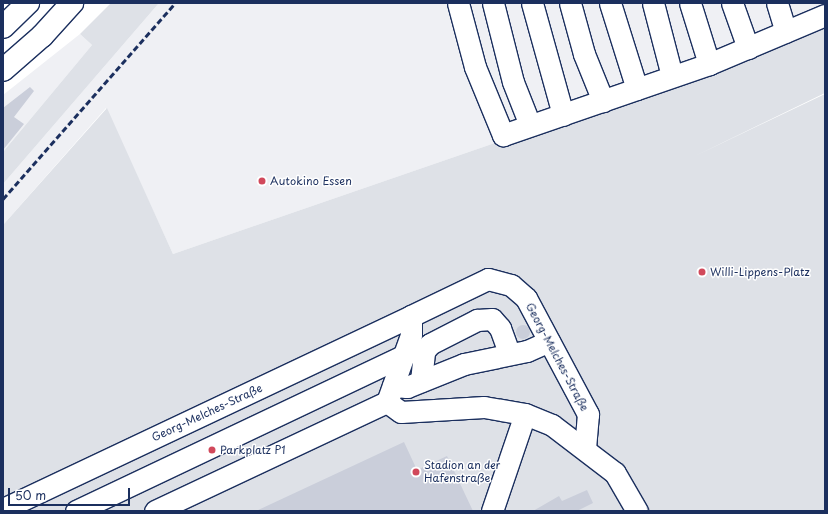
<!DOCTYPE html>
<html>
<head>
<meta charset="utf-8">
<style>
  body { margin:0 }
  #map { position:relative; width:828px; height:514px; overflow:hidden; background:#fff; font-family:"Playpen Sans",sans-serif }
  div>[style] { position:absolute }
  .built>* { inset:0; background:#eff0f4 }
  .green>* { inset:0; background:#dee1e7 }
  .building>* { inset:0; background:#caceda }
  .round { border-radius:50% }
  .roads { filter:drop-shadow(1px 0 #1b2f5e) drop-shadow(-1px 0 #1b2f5e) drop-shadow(0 1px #1b2f5e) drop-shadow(0 -1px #1b2f5e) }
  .minor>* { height:21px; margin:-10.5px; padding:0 10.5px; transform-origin:10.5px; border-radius:10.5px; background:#fff }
  .major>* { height:22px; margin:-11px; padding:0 11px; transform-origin:11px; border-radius:11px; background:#fff }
  .rail>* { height:3px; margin-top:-1.5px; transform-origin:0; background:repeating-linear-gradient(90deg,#1b2f5e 0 6px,transparent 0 9px) }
  .dots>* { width:11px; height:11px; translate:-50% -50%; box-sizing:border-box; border:2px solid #fff; border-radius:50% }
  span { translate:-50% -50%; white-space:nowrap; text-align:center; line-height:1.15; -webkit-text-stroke:3px #fff; paint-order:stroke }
  .poi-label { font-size:11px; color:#1b2f5e }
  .left { translate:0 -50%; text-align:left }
  .street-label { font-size:11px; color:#1b2f5e }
  .frame { position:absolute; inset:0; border:4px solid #1b2f5e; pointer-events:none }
  .scale { position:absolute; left:8px; top:488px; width:122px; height:18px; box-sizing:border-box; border:2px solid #1b2f5e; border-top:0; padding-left:5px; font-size:12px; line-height:14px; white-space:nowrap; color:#1b2f5e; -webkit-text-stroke:3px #fff; paint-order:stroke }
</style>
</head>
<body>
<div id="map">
  <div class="built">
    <div style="clip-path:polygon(159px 3px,825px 3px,825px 29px,173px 254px,106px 108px,3px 225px,3px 184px)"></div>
    <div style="clip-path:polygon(80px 34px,92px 45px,3px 152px,3px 95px)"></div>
  </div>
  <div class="green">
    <div style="clip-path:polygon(111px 3px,159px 3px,3px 184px,3px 152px,92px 45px,80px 34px)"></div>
    <div style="clip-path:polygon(825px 29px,825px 93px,693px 157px,825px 94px,825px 511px,3px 511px,3px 225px,107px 108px,173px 254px)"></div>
  </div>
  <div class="building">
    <div style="clip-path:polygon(30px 87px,34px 91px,14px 117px,24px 124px,3px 150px,3px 108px)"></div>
    <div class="round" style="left:516px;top:325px;width:14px;height:14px"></div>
    <div style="clip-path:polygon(404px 442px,417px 470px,447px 456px,473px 511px,256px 511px)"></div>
    <div style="clip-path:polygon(587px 490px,593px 503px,577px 511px,533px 511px,559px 496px,562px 501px)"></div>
  </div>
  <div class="roads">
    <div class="minor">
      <div style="left:458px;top:3px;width:66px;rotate:75.1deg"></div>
      <div style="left:475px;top:67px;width:74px;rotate:67.6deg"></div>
      <div style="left:503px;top:135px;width:218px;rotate:-19deg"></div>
      <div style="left:709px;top:64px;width:126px;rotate:-22.9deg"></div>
      <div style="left:493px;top:3px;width:81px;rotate:75.8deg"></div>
      <div style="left:513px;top:82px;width:46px;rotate:68.4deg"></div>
      <div style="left:532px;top:3px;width:116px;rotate:74.5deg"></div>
      <div style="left:570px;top:3px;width:53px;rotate:74.6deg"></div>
      <div style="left:584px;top:54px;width:51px;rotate:68deg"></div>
      <div style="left:610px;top:3px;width:90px;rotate:72.6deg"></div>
      <div style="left:653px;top:3px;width:75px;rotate:75.4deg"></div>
      <div style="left:690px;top:3px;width:64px;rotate:72.7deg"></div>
      <div style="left:732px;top:3px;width:48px;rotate:70.4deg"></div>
      <div style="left:777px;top:3px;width:30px;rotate:73deg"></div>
      <div style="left:411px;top:316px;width:85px;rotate:-25.7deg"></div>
      <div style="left:488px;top:279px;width:24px;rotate:15deg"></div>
      <div style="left:511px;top:285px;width:20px;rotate:41deg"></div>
      <div style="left:526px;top:298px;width:132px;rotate:61.9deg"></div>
      <div style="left:588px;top:414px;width:34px;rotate:95deg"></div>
      <div style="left:421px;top:381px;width:30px;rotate:-84deg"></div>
      <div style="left:424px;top:351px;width:9px;rotate:-49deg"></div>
      <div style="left:430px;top:344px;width:53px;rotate:-27.1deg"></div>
      <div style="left:477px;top:320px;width:15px;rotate:-4deg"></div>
      <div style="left:492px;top:319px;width:12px;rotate:48deg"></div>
      <div style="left:500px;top:328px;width:27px;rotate:70deg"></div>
      <div style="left:393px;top:386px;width:14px;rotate:4deg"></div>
      <div style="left:407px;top:387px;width:61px;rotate:-22deg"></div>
      <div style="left:464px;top:364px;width:64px;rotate:-11.7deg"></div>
      <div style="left:527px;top:351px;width:24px;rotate:-24deg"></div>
      <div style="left:387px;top:402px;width:17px;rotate:36deg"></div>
      <div style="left:401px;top:412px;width:83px;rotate:-3.4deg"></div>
      <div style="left:484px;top:407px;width:42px;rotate:9.7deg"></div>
      <div style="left:525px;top:414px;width:29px;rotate:22deg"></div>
      <div style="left:552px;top:425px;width:79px;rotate:37.3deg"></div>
      <div style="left:615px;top:473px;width:44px;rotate:59.9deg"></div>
      <div style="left:3px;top:509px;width:451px;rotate:-25.3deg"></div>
      <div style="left:411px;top:316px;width:19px;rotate:90deg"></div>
      <div style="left:411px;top:335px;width:71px;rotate:109.7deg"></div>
      <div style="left:76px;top:511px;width:364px;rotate:-25.4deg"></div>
      <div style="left:155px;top:511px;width:256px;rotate:-25.2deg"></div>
      <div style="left:492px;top:511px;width:102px;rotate:-71.2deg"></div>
    </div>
    <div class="major">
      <div style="left:3px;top:27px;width:35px;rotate:-44deg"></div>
      <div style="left:3px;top:70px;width:52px;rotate:-41.1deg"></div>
      <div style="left:42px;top:36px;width:45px;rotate:-47.7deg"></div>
    </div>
  </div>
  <div class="rail">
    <div style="left:3px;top:199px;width:261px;rotate:-48.7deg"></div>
  </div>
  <div class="dots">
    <div style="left:262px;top:181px;background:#d1495b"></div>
    <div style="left:702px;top:272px;background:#d1495b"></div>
    <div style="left:212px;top:450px;background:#d1495b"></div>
    <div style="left:416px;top:472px;background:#d1495b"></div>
  </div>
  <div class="poi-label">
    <span class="left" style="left:270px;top:181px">Autokino Essen</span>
    <span class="left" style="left:710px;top:272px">Willi-Lippens-Platz</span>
    <span class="left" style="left:220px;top:450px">Parkplatz P1</span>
    <span class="left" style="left:424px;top:472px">Stadion an der<br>Hafenstraße</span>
  </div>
  <div class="street-label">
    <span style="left:557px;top:357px;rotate:62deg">Georg-Melches-Straße</span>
    <span style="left:207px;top:413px;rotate:-25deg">Georg-Melches-Straße</span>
  </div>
  <div class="frame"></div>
  <div class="scale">50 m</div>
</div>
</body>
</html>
